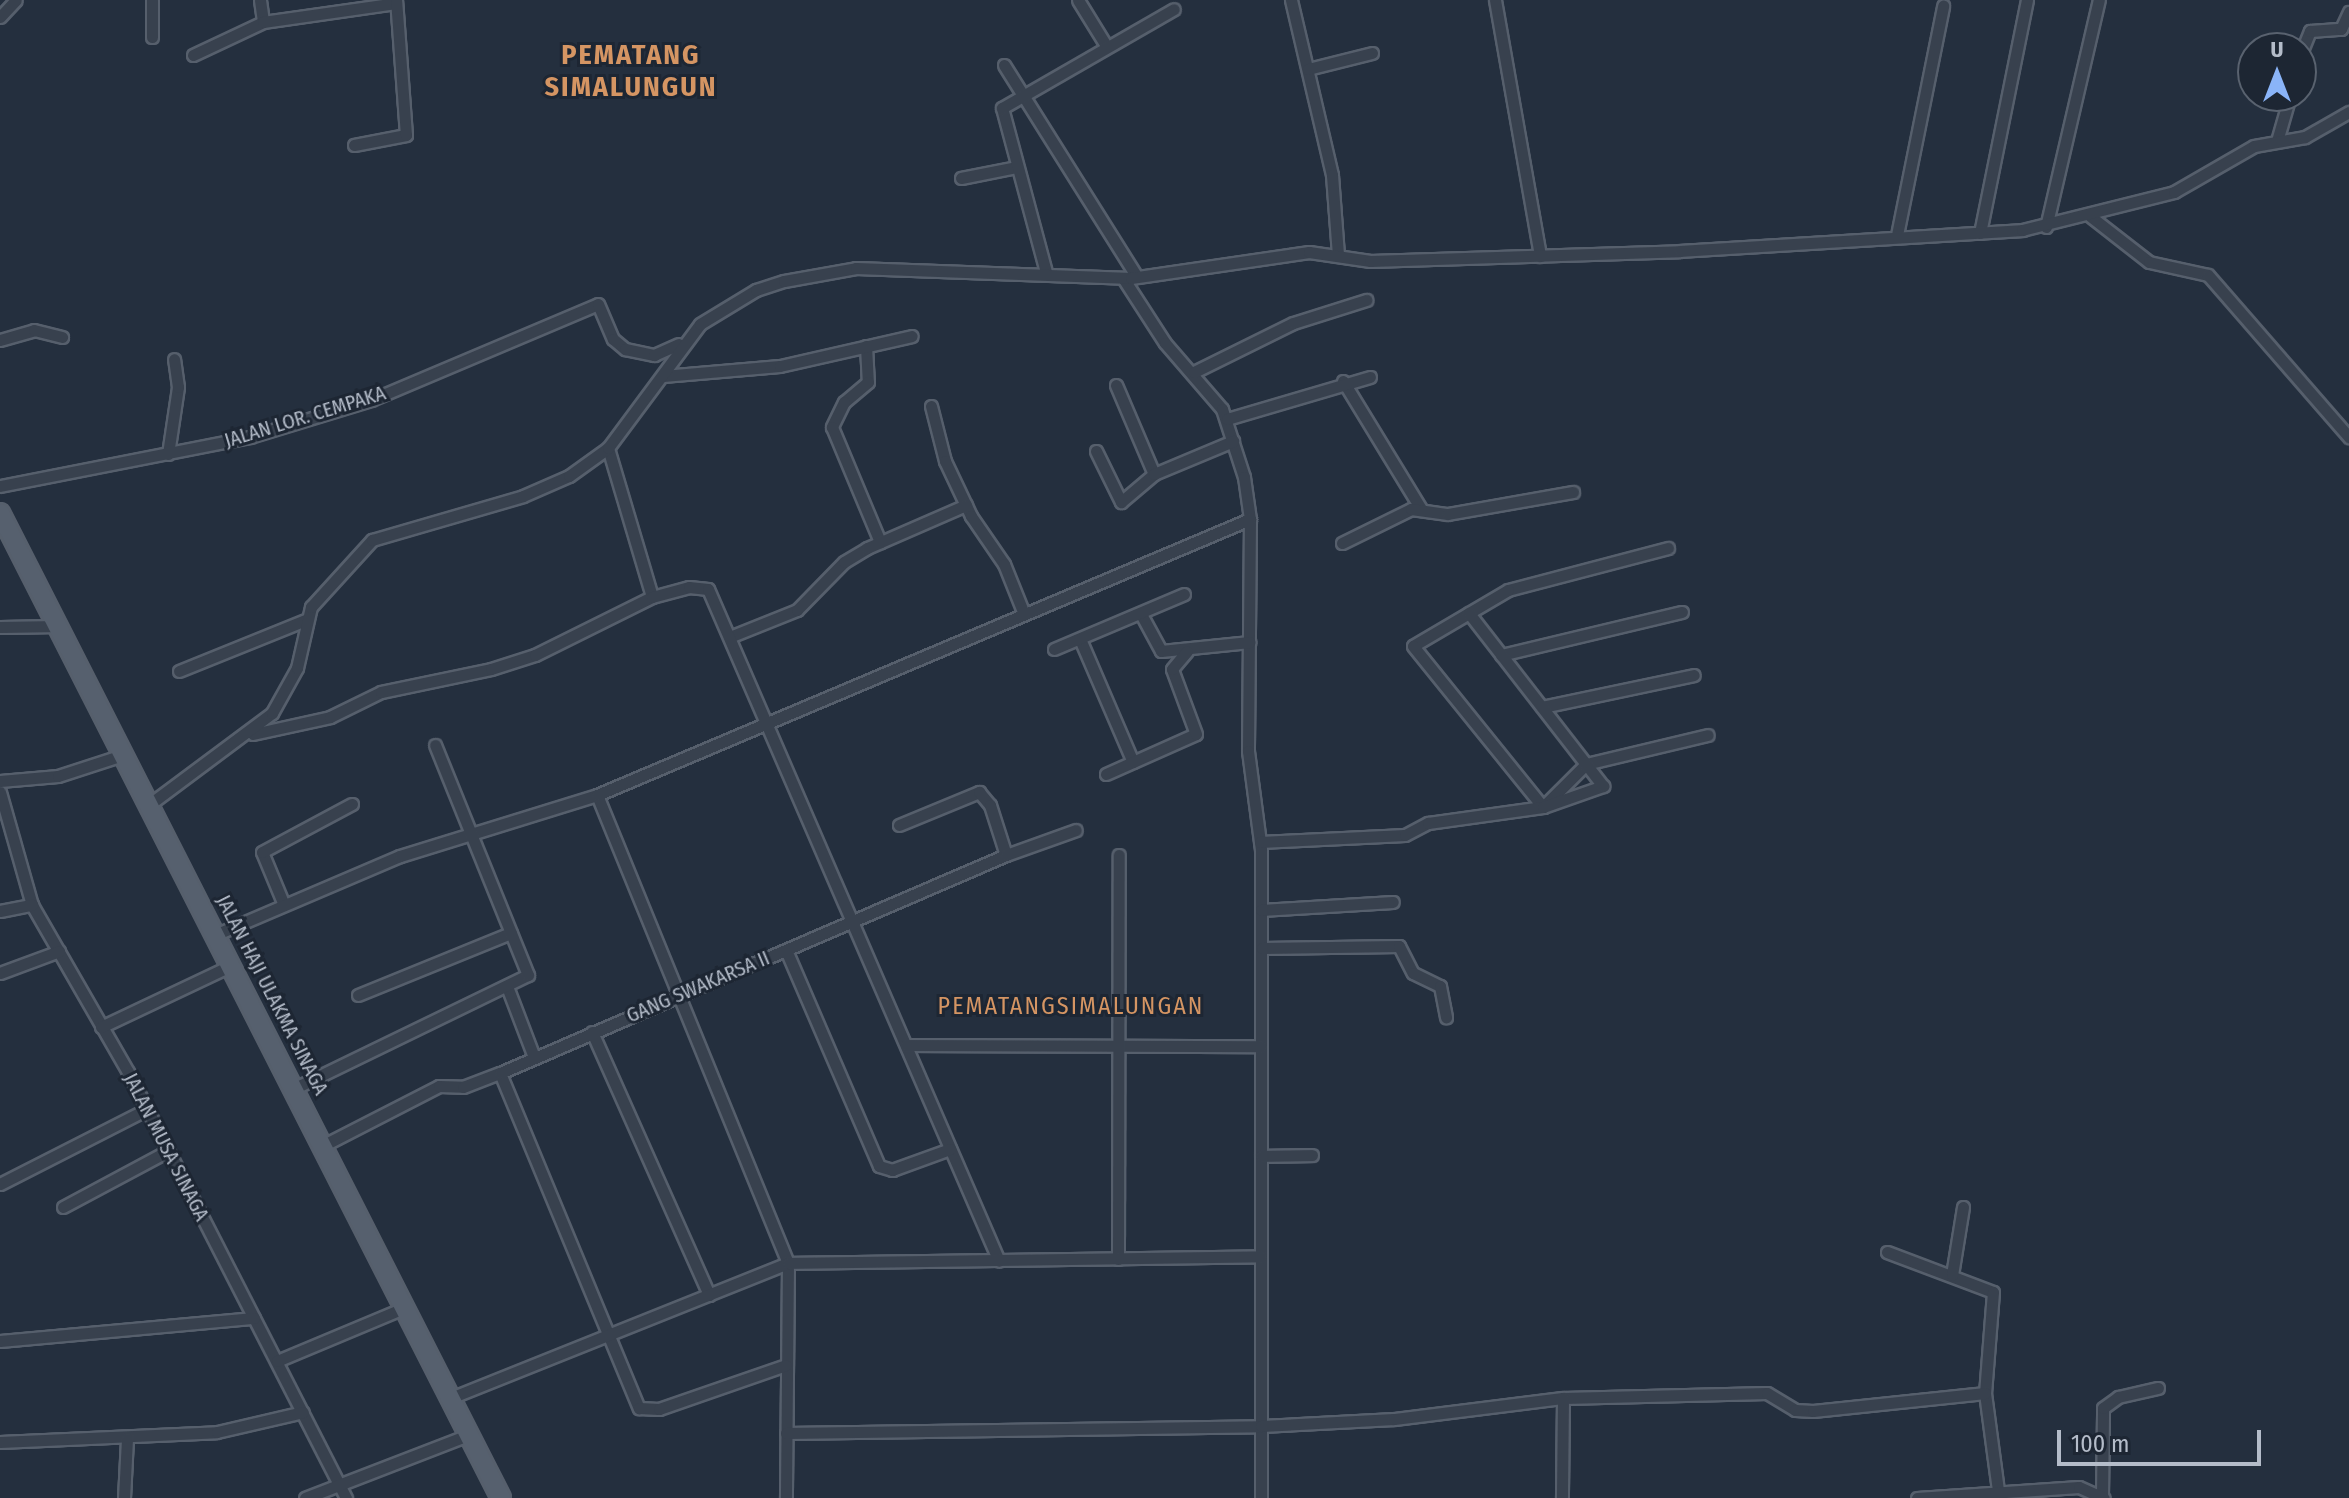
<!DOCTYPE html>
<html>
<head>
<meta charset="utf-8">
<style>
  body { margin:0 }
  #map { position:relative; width:2349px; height:1498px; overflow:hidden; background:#242f3e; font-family:"Fira Sans Condensed",sans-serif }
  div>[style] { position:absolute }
  .roads { filter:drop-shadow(2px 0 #565f6c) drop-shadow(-2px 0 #565f6c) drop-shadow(0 2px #565f6c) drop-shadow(0 -2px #565f6c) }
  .street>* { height:11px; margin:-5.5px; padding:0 5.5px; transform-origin:5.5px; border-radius:5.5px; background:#38414e }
  .primary>* { height:18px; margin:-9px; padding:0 9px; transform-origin:9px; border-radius:9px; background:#56606e }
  span { translate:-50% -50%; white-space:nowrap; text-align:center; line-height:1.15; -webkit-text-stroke:6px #1d2633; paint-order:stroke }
  .street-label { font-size:20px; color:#b4bcc9 }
  .quarter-label { font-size:24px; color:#d59563; letter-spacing:2px }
  .district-label { font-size:28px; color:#d59563; font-weight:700; letter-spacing:2px }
  .north { position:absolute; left:2237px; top:32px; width:80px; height:80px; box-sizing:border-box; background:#1d2633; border:2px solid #59626f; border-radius:50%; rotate:0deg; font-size:22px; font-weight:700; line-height:32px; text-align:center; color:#b4bcc9 }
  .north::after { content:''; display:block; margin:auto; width:28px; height:36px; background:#8ab4f8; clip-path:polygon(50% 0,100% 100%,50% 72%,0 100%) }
  .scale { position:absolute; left:2057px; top:1430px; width:204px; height:36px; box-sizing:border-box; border:4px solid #b4bcc9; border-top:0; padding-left:10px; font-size:24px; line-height:28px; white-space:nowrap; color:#b4bcc9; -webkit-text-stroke:6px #1d2633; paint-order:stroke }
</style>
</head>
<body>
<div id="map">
  <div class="roads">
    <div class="street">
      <div style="left:152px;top:0;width:37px;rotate:90deg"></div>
      <div style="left:260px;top:0;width:22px;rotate:82deg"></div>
      <div style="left:1078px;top:0;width:55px;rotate:58.3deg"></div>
      <div style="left:1291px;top:0;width:180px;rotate:76.8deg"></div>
      <div style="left:1332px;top:175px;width:80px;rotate:85.7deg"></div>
      <div style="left:1495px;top:0;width:260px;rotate:80deg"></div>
      <div style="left:0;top:17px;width:23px;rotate:-47deg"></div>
      <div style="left:2301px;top:53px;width:24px;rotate:-68deg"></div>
      <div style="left:2310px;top:31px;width:31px;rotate:-4deg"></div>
      <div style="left:2341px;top:29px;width:19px;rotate:-65deg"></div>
      <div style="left:193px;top:55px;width:77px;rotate:-25.2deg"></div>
      <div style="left:263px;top:22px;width:134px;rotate:-8.1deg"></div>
      <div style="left:1004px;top:65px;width:250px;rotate:57.9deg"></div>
      <div style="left:1308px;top:69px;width:66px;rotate:-14deg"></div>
      <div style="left:2277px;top:141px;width:47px;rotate:-73.9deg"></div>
      <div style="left:354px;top:145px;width:53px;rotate:-10.9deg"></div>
      <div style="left:406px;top:135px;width:135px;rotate:-94.2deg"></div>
      <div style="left:961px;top:178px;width:56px;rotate:-11.3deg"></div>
      <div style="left:2090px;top:216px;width:75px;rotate:37.9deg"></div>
      <div style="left:2149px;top:262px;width:60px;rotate:12.4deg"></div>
      <div style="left:2208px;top:275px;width:215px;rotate:49deg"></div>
      <div style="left:2046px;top:227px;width:233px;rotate:-76.9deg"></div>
      <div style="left:1980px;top:233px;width:238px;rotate:-78.6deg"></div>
      <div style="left:1897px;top:235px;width:234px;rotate:-78.6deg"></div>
      <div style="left:1046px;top:272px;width:170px;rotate:-105deg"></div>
      <div style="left:1002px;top:108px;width:198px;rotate:-29.9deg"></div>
      <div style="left:1123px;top:278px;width:77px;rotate:57.1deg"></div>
      <div style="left:1165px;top:343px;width:87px;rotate:49.2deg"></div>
      <div style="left:1222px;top:409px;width:71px;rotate:72.1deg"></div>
      <div style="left:1244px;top:477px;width:42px;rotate:81.9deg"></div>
      <div style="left:1250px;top:519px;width:232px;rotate:90.5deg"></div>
      <div style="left:1248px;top:751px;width:100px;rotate:82.5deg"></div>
      <div style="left:1261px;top:850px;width:648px;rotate:90deg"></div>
      <div style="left:0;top:340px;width:35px;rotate:-16deg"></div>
      <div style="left:34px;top:330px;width:29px;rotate:14deg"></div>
      <div style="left:866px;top:346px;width:36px;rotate:87deg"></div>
      <div style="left:868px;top:382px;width:31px;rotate:140deg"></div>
      <div style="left:844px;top:402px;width:28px;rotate:116deg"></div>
      <div style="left:832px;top:427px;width:125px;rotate:67.3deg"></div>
      <div style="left:1194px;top:372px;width:110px;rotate:-26.3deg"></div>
      <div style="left:1293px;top:323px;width:77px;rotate:-17.5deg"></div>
      <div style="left:663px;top:376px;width:117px;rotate:-4.9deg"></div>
      <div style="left:780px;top:366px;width:135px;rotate:-12.8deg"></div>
      <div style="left:1343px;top:381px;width:150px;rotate:58.6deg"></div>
      <div style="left:1116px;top:385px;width:97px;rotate:66.9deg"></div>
      <div style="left:931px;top:406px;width:57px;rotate:75.7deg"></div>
      <div style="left:945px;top:461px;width:61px;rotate:64.7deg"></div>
      <div style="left:971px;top:516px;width:58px;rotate:55.5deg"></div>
      <div style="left:1004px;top:564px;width:54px;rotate:68.2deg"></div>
      <div style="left:1227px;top:419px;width:149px;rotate:-16.4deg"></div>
      <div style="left:608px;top:448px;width:155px;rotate:73.5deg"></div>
      <div style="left:1096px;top:451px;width:57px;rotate:63.9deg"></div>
      <div style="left:1121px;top:502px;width:43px;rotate:-40.3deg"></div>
      <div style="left:1154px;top:474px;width:86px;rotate:-22.7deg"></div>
      <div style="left:168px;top:454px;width:68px;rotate:-81.5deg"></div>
      <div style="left:178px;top:387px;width:28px;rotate:-98deg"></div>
      <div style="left:0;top:486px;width:255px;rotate:-11.1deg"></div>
      <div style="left:250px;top:437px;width:127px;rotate:-17deg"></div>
      <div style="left:371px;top:400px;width:246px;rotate:-22.9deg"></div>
      <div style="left:598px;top:304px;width:38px;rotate:67deg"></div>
      <div style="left:613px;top:339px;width:16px;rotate:40deg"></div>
      <div style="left:625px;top:349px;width:30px;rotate:12deg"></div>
      <div style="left:654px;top:355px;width:27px;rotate:-24deg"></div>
      <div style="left:1342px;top:543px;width:77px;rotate:-26.2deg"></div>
      <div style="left:1411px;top:509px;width:37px;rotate:8deg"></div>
      <div style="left:1448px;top:514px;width:127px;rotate:-10deg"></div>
      <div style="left:1668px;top:548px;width:165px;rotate:165.3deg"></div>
      <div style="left:1508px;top:590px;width:110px;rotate:149.5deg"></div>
      <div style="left:1413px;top:646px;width:207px;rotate:51.1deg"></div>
      <div style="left:1543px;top:807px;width:61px;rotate:-45deg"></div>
      <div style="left:1586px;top:764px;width:125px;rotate:-13.4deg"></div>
      <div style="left:1141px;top:614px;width:42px;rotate:61.6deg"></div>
      <div style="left:1161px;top:651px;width:89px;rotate:-5.8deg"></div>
      <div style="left:0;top:627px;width:59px;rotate:-1deg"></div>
      <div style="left:732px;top:636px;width:70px;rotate:-21.8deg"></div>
      <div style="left:797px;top:610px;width:67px;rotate:-45.6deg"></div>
      <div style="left:844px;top:562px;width:27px;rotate:-31deg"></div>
      <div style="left:867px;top:548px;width:108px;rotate:-23.5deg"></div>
      <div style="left:1080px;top:639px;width:134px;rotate:66.7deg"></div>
      <div style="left:1054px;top:649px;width:141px;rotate:-22.9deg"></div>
      <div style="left:1501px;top:655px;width:186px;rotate:-13.4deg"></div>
      <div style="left:179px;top:671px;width:136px;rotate:-22deg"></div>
      <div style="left:1542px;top:707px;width:155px;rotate:-11.9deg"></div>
      <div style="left:253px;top:734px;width:79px;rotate:-12.4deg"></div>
      <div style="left:330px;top:717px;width:57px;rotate:-26.1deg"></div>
      <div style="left:381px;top:692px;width:112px;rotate:-11.8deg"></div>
      <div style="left:491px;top:669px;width:46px;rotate:-17.7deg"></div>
      <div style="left:535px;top:655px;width:131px;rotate:-26.4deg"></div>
      <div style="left:652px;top:597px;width:38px;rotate:-15deg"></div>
      <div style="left:689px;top:587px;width:19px;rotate:6deg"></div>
      <div style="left:708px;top:589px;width:732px;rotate:66.59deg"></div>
      <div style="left:1106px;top:774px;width:98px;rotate:-24deg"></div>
      <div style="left:1196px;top:734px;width:69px;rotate:-110.3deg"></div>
      <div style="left:1172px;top:669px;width:23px;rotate:-50deg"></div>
      <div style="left:0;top:781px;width:58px;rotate:-4.9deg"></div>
      <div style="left:58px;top:776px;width:68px;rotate:-17.9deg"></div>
      <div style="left:0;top:792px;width:117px;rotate:74.2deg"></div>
      <div style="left:32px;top:905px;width:193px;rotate:60.1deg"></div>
      <div style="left:128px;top:1072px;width:479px;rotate:62.9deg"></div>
      <div style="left:597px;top:795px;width:505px;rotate:67.8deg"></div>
      <div style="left:788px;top:1263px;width:235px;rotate:90.5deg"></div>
      <div style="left:150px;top:804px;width:152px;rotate:-36.7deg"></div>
      <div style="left:272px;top:713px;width:51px;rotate:-60.9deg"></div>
      <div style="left:297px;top:668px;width:63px;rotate:-77.1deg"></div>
      <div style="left:311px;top:607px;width:91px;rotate:-47.7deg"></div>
      <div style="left:372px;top:540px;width:157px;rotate:-16.2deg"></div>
      <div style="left:523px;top:496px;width:50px;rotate:-23.5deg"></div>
      <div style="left:569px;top:476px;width:48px;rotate:-35.7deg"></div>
      <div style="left:608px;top:448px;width:154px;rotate:-53.4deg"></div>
      <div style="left:700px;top:324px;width:66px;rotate:-31.3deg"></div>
      <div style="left:756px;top:290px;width:29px;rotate:-18deg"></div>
      <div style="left:784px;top:281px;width:73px;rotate:-10.2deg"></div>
      <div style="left:856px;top:268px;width:275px;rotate:2.1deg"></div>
      <div style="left:1131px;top:278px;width:180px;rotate:-8.3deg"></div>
      <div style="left:1309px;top:252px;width:62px;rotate:8.4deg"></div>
      <div style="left:1370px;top:261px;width:310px;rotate:-1.8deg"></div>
      <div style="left:1680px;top:251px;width:343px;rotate:-3.5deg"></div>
      <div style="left:2022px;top:230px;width:157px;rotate:-14deg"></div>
      <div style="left:2174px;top:192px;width:92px;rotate:-29.9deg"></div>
      <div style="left:2254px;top:146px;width:52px;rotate:-10deg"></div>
      <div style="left:2305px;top:137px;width:51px;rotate:-29.6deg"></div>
      <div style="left:899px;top:825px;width:87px;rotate:-22.4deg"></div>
      <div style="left:979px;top:792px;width:17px;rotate:50deg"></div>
      <div style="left:990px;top:805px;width:52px;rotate:72.3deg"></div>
      <div style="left:1260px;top:842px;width:145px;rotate:-2.8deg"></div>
      <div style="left:1405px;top:835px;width:26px;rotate:-28deg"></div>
      <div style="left:1428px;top:823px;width:116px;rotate:-7.9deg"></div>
      <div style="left:1543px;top:807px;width:64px;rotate:-19.3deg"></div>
      <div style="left:1603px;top:786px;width:219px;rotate:-127.8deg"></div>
      <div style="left:284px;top:905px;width:57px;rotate:-112.5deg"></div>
      <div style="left:262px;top:852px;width:102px;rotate:-28.1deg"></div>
      <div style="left:1261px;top:910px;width:132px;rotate:-3.5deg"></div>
      <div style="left:0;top:911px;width:33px;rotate:-11deg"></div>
      <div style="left:217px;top:934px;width:199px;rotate:-23.1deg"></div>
      <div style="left:400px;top:856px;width:206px;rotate:-17.2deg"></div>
      <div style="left:597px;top:795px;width:709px;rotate:-22.91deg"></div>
      <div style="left:1262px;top:948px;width:137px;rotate:-0.8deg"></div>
      <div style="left:1399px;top:946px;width:30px;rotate:63deg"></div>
      <div style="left:1413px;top:973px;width:30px;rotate:26deg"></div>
      <div style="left:1440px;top:986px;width:32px;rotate:79deg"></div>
      <div style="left:786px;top:950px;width:235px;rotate:66.7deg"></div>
      <div style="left:879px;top:1166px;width:14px;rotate:17deg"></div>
      <div style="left:892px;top:1170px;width:62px;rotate:-19.9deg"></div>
      <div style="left:0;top:973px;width:63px;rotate:-20.4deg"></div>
      <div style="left:508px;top:989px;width:73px;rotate:69.1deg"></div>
      <div style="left:358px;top:995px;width:165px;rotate:-22.1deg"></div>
      <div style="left:101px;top:1027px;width:145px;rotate:-25.3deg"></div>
      <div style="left:592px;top:1032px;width:288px;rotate:66deg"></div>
      <div style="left:906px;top:1045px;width:355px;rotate:0.2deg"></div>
      <div style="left:500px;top:1073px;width:363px;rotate:67.5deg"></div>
      <div style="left:639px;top:1408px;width:20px;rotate:3deg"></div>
      <div style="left:659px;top:1409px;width:134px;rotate:-19.1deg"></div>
      <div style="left:295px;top:1088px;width:259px;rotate:-25.9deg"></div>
      <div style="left:528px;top:975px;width:248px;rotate:-112deg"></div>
      <div style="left:324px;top:1145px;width:129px;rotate:-27.2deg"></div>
      <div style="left:439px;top:1086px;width:24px;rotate:2deg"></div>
      <div style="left:463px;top:1087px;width:40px;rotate:-21deg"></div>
      <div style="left:500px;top:1073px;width:551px;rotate:-23.31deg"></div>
      <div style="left:1006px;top:855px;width:74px;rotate:-19.7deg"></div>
      <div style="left:1261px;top:1156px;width:51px;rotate:-1.1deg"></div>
      <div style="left:0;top:1184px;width:165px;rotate:-27deg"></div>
      <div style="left:63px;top:1207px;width:119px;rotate:-28.1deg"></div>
      <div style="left:1887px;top:1252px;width:113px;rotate:20.7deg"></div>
      <div style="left:1993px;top:1292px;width:101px;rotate:94.5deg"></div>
      <div style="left:1985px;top:1393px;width:106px;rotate:82.4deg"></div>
      <div style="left:1118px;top:1259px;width:404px;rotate:-89.9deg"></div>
      <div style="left:1952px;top:1275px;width:69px;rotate:-80.8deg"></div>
      <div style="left:0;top:1341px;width:255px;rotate:-5.2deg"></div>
      <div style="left:277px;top:1361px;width:140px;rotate:-22.7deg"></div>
      <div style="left:453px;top:1397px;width:361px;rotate:-21.8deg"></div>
      <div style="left:788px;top:1263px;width:473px;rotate:-0.8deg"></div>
      <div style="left:1563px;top:1398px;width:204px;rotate:-1.4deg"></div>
      <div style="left:1767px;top:1393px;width:33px;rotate:31deg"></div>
      <div style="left:1795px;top:1410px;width:18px;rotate:3deg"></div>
      <div style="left:1813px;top:1411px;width:173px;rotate:-6deg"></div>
      <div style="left:786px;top:1433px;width:475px;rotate:-0.8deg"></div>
      <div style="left:1261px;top:1426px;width:133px;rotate:-3deg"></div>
      <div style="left:1394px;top:1419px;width:170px;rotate:-7.1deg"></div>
      <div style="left:1563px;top:1398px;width:100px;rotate:90.6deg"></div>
      <div style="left:0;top:1442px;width:217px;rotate:-2.6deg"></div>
      <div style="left:217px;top:1432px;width:88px;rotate:-13.1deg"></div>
      <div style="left:2102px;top:1496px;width:88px;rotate:-89.3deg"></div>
      <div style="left:2103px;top:1408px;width:19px;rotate:-36deg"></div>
      <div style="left:2118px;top:1397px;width:41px;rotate:-12.7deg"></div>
      <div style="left:124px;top:1498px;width:60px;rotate:-87.1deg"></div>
      <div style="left:305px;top:1498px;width:178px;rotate:-21.1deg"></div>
      <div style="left:1917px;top:1498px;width:162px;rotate:-3.9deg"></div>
      <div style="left:2079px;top:1487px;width:27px;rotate:24deg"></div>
    </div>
    <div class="primary">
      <div style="left:0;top:513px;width:1105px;rotate:63.04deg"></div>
    </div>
  </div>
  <div class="street-label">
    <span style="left:305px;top:417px;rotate:-17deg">JALAN LOR. CEMPAKA</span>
    <span style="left:698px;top:987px;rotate:-23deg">GANG SWAKARSA II</span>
    <span style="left:272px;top:995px;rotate:63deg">JALAN HAJI ULAKMA SINAGA</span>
    <span style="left:166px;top:1147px;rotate:63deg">JALAN MUSA SINAGA</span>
  </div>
  <div class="quarter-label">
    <span style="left:1071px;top:1007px">PEMATANGSIMALUNGAN</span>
  </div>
  <div class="district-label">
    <span style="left:631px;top:71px">PEMATANG<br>SIMALUNGUN</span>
  </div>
  <div class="north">U</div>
  <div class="scale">100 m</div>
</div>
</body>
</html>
